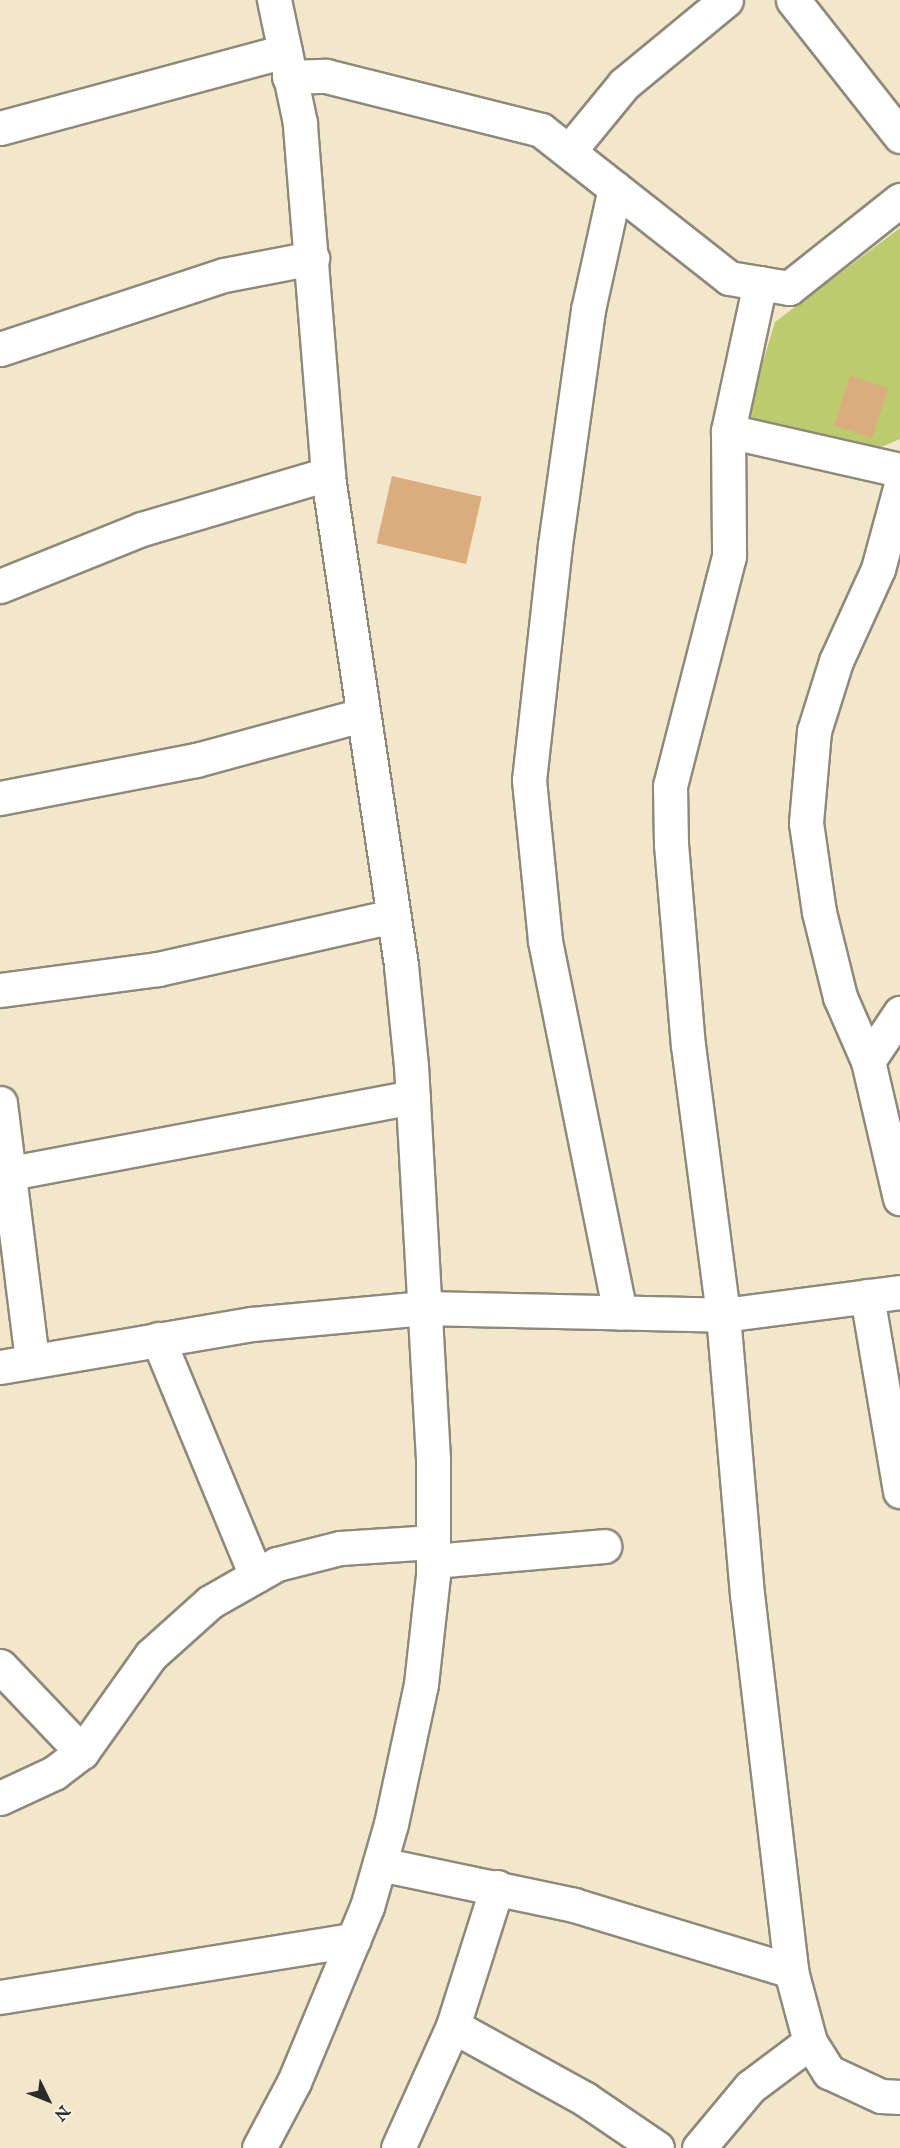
<!DOCTYPE html>
<html>
<head>
<meta charset="utf-8">
<style>
  body { margin:0 }
  #map { position:relative; width:900px; height:2148px; overflow:hidden; background:#f3e7cb; font-family:"IM FELL English",serif }
  div>[style] { position:absolute }
  .green>* { inset:0; background:#bccb6d }
  .building>* { inset:0; background:#daac7e; transform-origin:0 0 }
  .roads { filter:drop-shadow(2px 0 #8f897b) drop-shadow(-2px 0 #8f897b) drop-shadow(0 2px #8f897b) drop-shadow(0 -2px #8f897b) }
  .minor>* { height:33px; margin:-16.5px; padding:0 16.5px; transform-origin:16.5px; border-radius:16.5px; background:#fff }
  span { translate:-50% -50%; white-space:nowrap; text-align:center; line-height:1.15; -webkit-text-stroke:4.5px #fcf5e5; paint-order:stroke }
  .north { position:absolute; left:18px; top:2070px; width:60px; height:60px; -webkit-text-stroke:4px #fcf5e5; paint-order:stroke; rotate:133deg; font-size:16px; font-weight:700; line-height:24px; text-align:center; color:#2b2b2b }
  .north::after { content:''; display:block; margin:auto; width:21px; height:27px; background:#2b2b2b; clip-path:polygon(50% 0,100% 100%,50% 72%,0 100%) }
</style>
</head>
<body>
<div id="map">
  <div class="green">
    <div style="clip-path:polygon(900px 228px,900px 439px,872px 451px,755px 423px,748px 411px,775px 322px)"></div>
  </div>
  <div class="building">
    <div style="left:850px;top:376px;width:40px;height:52px;rotate:18deg"></div>
    <div style="left:392px;top:476px;width:92px;height:69px;rotate:13deg"></div>
  </div>
  <div class="roads">
    <div class="minor">
      <div style="left:793px;top:0;width:173px;rotate:51.8deg"></div>
      <div style="left:289px;top:77px;width:37px;rotate:-2deg"></div>
      <div style="left:326px;top:76px;width:222px;rotate:14.1deg"></div>
      <div style="left:541px;top:130px;width:239px;rotate:38.2deg"></div>
      <div style="left:729px;top:278px;width:61px;rotate:9.5deg"></div>
      <div style="left:789px;top:288px;width:142px;rotate:-38.4deg"></div>
      <div style="left:0;top:128px;width:295px;rotate:-15.1deg"></div>
      <div style="left:569px;top:151px;width:87px;rotate:-50.6deg"></div>
      <div style="left:624px;top:84px;width:132px;rotate:-39.5deg"></div>
      <div style="left:615px;top:188px;width:125px;rotate:102.5deg"></div>
      <div style="left:588px;top:310px;width:237px;rotate:98deg"></div>
      <div style="left:555px;top:545px;width:236px;rotate:96.3deg"></div>
      <div style="left:529px;top:780px;width:162px;rotate:84.3deg"></div>
      <div style="left:545px;top:941px;width:379px;rotate:78.6deg"></div>
      <div style="left:760px;top:283px;width:151px;rotate:102.2deg"></div>
      <div style="left:728px;top:431px;width:125px;rotate:89.5deg"></div>
      <div style="left:729px;top:556px;width:237px;rotate:104.4deg"></div>
      <div style="left:670px;top:786px;width:58px;rotate:89deg"></div>
      <div style="left:671px;top:844px;width:202px;rotate:85.2deg"></div>
      <div style="left:688px;top:1045px;width:272px;rotate:82.6deg"></div>
      <div style="left:723px;top:1315px;width:280px;rotate:85.1deg"></div>
      <div style="left:747px;top:1594px;width:380px;rotate:83.3deg"></div>
      <div style="left:791px;top:1971px;width:73px;rotate:75deg"></div>
      <div style="left:810px;top:2042px;width:36px;rotate:58deg"></div>
      <div style="left:829px;top:2072px;width:57px;rotate:24.8deg"></div>
      <div style="left:881px;top:2096px;width:19px;rotate:3deg"></div>
      <div style="left:0;top:349px;width:236px;rotate:-18.3deg"></div>
      <div style="left:224px;top:275px;width:90px;rotate:-10.9deg"></div>
      <div style="left:728px;top:431px;width:176px;rotate:12.8deg"></div>
      <div style="left:900px;top:488px;width:84px;rotate:105.2deg"></div>
      <div style="left:878px;top:569px;width:101px;rotate:114.5deg"></div>
      <div style="left:836px;top:661px;width:73px;rotate:107.4deg"></div>
      <div style="left:814px;top:731px;width:92px;rotate:95deg"></div>
      <div style="left:806px;top:823px;width:90px;rotate:81.7deg"></div>
      <div style="left:819px;top:912px;width:88px;rotate:76.1deg"></div>
      <div style="left:840px;top:997px;width:70px;rotate:66.4deg"></div>
      <div style="left:868px;top:1061px;width:141px;rotate:76.9deg"></div>
      <div style="left:0;top:586px;width:153px;rotate:-21.9deg"></div>
      <div style="left:142px;top:529px;width:194px;rotate:-16.5deg"></div>
      <div style="left:0;top:798px;width:200px;rotate:-11deg"></div>
      <div style="left:196px;top:760px;width:172px;rotate:-15.2deg"></div>
      <div style="left:0;top:990px;width:159px;rotate:-7.6deg"></div>
      <div style="left:158px;top:969px;width:241px;rotate:-12.7deg"></div>
      <div style="left:868px;top:1061px;width:58px;rotate:-56.3deg"></div>
      <div style="left:0;top:1103px;width:260px;rotate:82.9deg"></div>
      <div style="left:0;top:1175px;width:420px;rotate:-10.7deg"></div>
      <div style="left:867px;top:1296px;width:198px;rotate:80.4deg"></div>
      <div style="left:158px;top:1339px;width:256px;rotate:67.5deg"></div>
      <div style="left:0;top:1367px;width:256px;rotate:-9.7deg"></div>
      <div style="left:252px;top:1324px;width:173px;rotate:-5.3deg"></div>
      <div style="left:424px;top:1308px;width:299px;rotate:1.3deg"></div>
      <div style="left:723px;top:1315px;width:178px;rotate:-7.4deg"></div>
      <div style="left:433px;top:1561px;width:172px;rotate:-5deg"></div>
      <div style="left:0;top:1666px;width:119px;rotate:46.4deg"></div>
      <div style="left:0;top:1798px;width:60px;rotate:-24.8deg"></div>
      <div style="left:54px;top:1773px;width:35px;rotate:-37deg"></div>
      <div style="left:82px;top:1752px;width:119px;rotate:-54.6deg"></div>
      <div style="left:151px;top:1655px;width:79px;rotate:-41.9deg"></div>
      <div style="left:210px;top:1602px;width:77px;rotate:-29.6deg"></div>
      <div style="left:277px;top:1564px;width:65px;rotate:-14.3deg"></div>
      <div style="left:340px;top:1548px;width:93px;rotate:-3.7deg"></div>
      <div style="left:380px;top:1864px;width:198px;rotate:11.9deg"></div>
      <div style="left:574px;top:1905px;width:227px;rotate:16.9deg"></div>
      <div style="left:497px;top:1887px;width:146px;rotate:107.6deg"></div>
      <div style="left:453px;top:2026px;width:151px;rotate:28.9deg"></div>
      <div style="left:585px;top:2099px;width:87px;rotate:34.2deg"></div>
      <div style="left:0;top:1997px;width:358px;rotate:-9.2deg"></div>
      <div style="left:259px;top:2148px;width:75px;rotate:-62.1deg"></div>
      <div style="left:294px;top:2082px;width:190px;rotate:-67.4deg"></div>
      <div style="left:367px;top:1907px;width:86px;rotate:-73.9deg"></div>
      <div style="left:391px;top:1824px;width:143px;rotate:-77.9deg"></div>
      <div style="left:421px;top:1684px;width:110px;rotate:-83.7deg"></div>
      <div style="left:433px;top:1575px;width:116px;rotate:-90deg"></div>
      <div style="left:433px;top:1459px;width:394px;rotate:-93.2deg"></div>
      <div style="left:411px;top:1066px;width:101px;rotate:-95.7deg"></div>
      <div style="left:401px;top:965px;width:496px;rotate:-98.5deg"></div>
      <div style="left:328px;top:474px;width:352px;rotate:-94.6deg"></div>
      <div style="left:300px;top:123px;width:126px;rotate:-101.9deg"></div>
      <div style="left:398px;top:2148px;width:134px;rotate:-65.7deg"></div>
      <div style="left:699px;top:2148px;width:80px;rotate:-50.1deg"></div>
      <div style="left:750px;top:2087px;width:75px;rotate:-36.9deg"></div>
    </div>
  </div>
  <div class="north">N</div>
</div>
</body>
</html>
